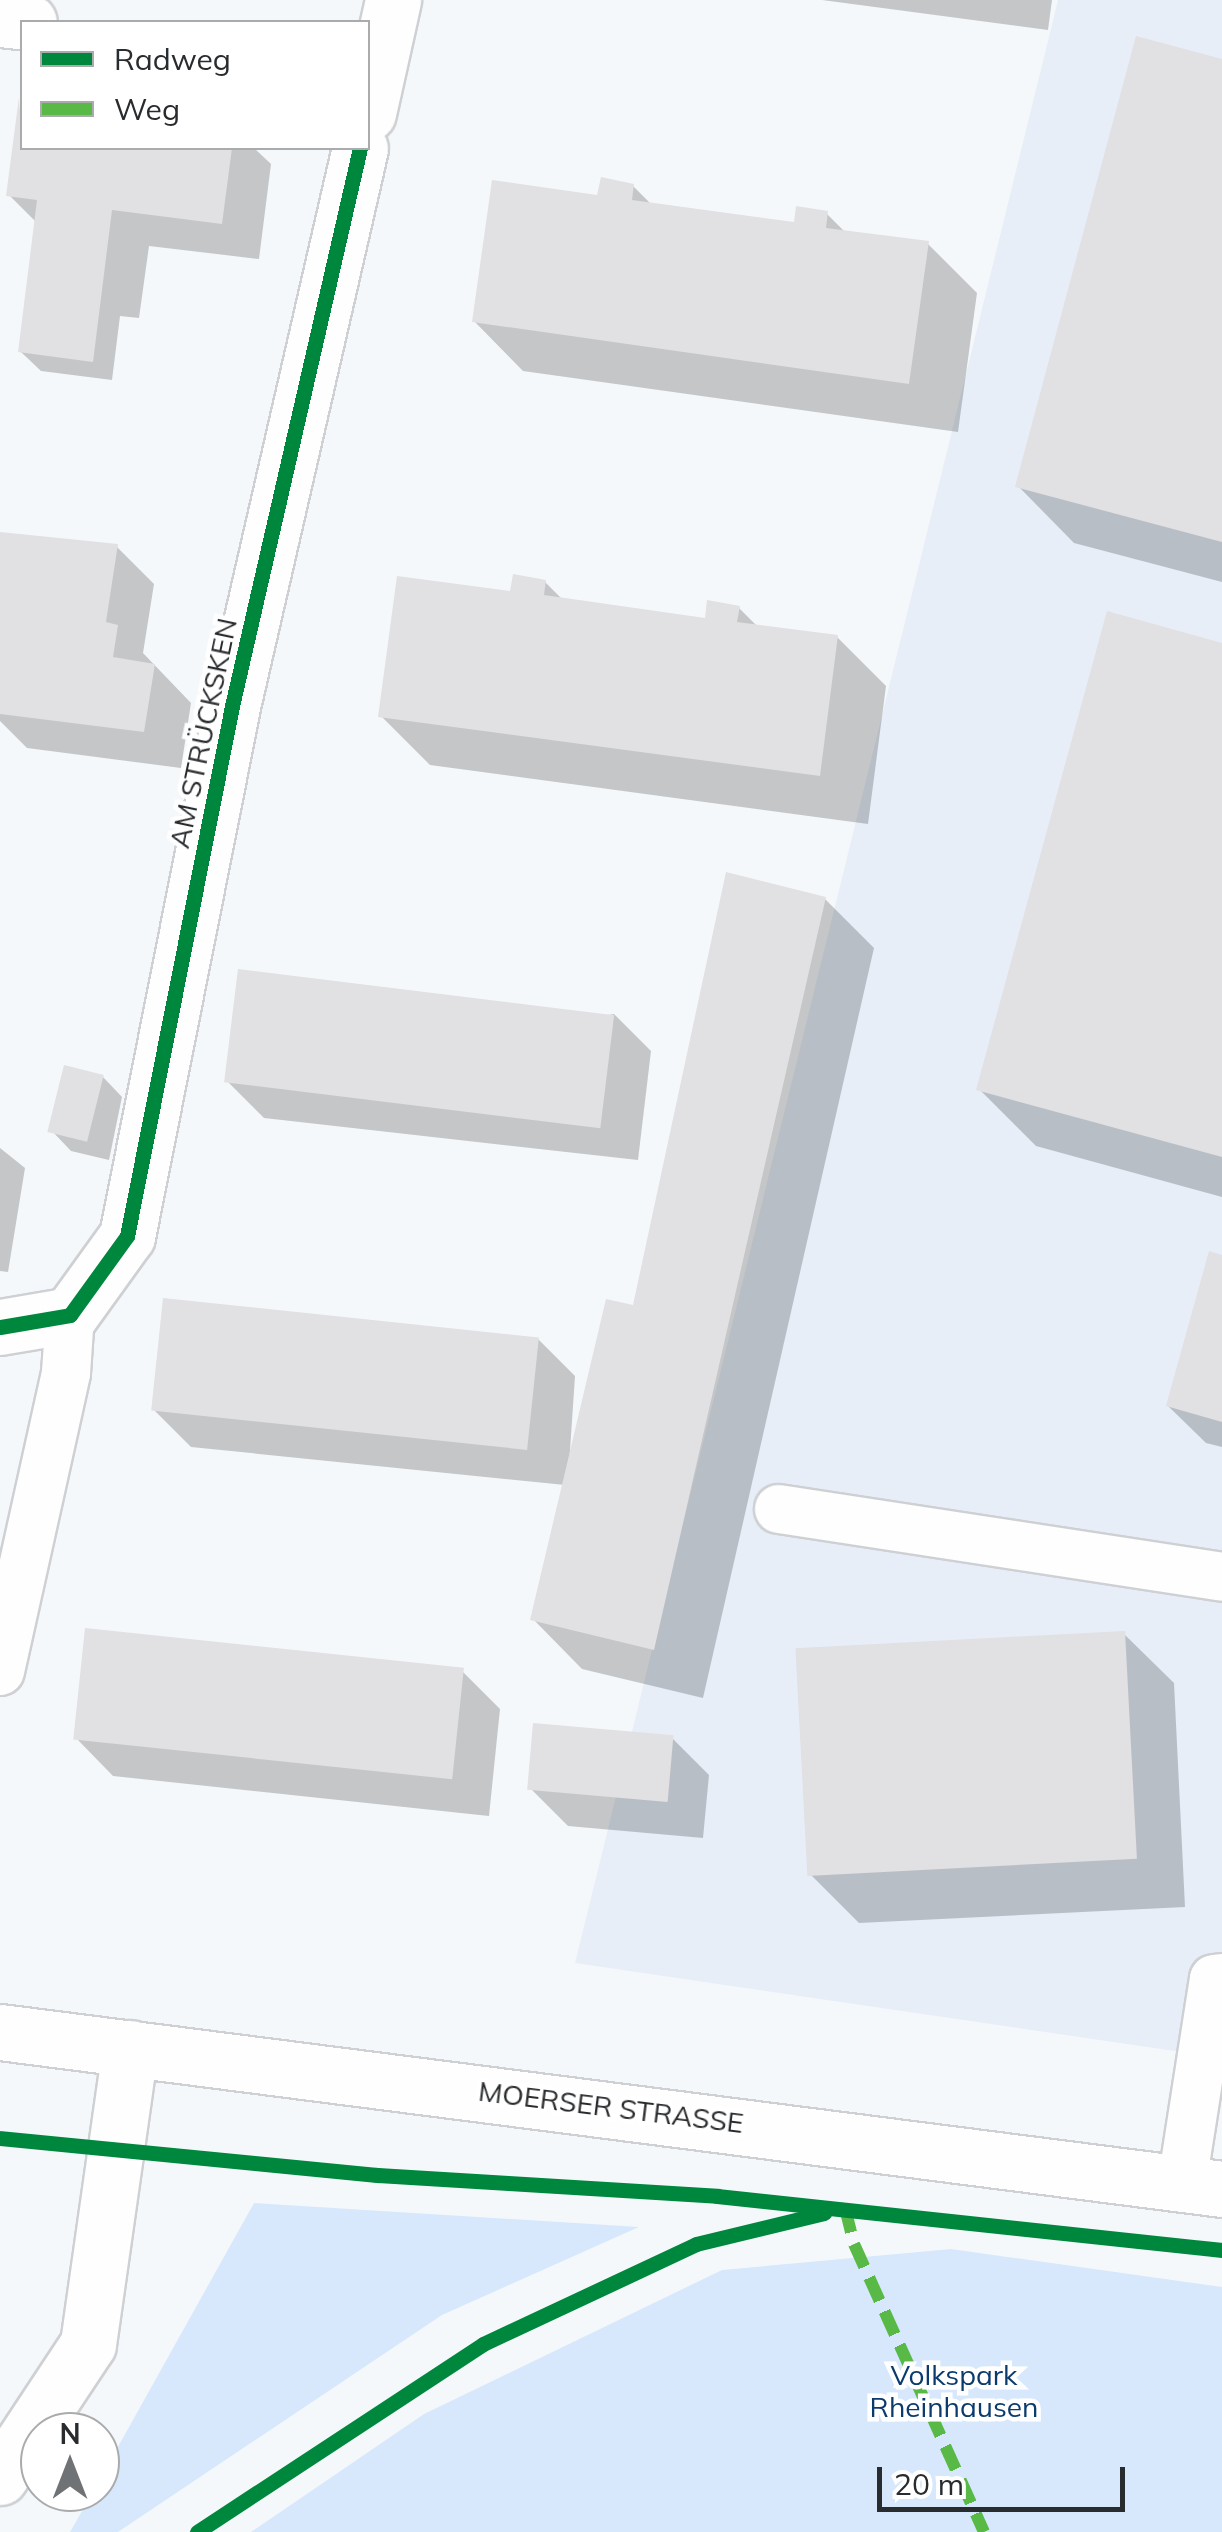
<!DOCTYPE html>
<html>
<head>
<meta charset="utf-8">
<style>
  body { margin:0 }
  #map { position:relative; width:1222px; height:2532px; overflow:hidden; background:#f5f8fb; font-family:Mulish,sans-serif }
  div>[style] { position:absolute }
  .built>* { inset:0; background:#e7eef8 }
  .green>* { inset:0; background:#d7e8fd }
  .shadow>* { inset:0; background:#0003 }
  .building>* { inset:0; background:#e1e0e2; transform-origin:0 0 }
  .roads { filter:drop-shadow(2px 0 #ced0d3) drop-shadow(-2px 0 #ced0d3) drop-shadow(0 2px #ced0d3) drop-shadow(0 -2px #ced0d3) }
  .lane>* { height:48px; margin:-24px; padding:0 24px; transform-origin:24px; border-radius:24px; background:#fefefe }
  .street>* { height:55px; margin:-27.5px; padding:0 27.5px; transform-origin:27.5px; border-radius:27.5px; background:#fefefe }
  .secondary>* { height:55px; margin:-27.5px; padding:0 27.5px; transform-origin:27.5px; border-radius:27.5px; background:#fefefe }
  .quiet>* { height:12px; margin-top:-6px; transform-origin:0; background:repeating-linear-gradient(90deg,#58b947 0 25px,transparent 0 37px) }
  .cycleway>* { height:15px; margin:-7.5px; padding:0 7.5px; transform-origin:7.5px; border-radius:7.5px; background:#00873e }
  span { translate:-50% -50%; white-space:nowrap; text-align:center; line-height:1.15; -webkit-text-stroke:9px #fff; paint-order:stroke }
  .street-label { font-size:28px; color:#292c2f }
  .park-label { font-size:28px; color:#0b3b6d }
  .legend { position:absolute; left:20px; top:20px; width:350px; height:130px; box-sizing:border-box; background:#fff; border:2px solid #a9abac; margin:0; padding:12px 18px; list-style:none; font-size:30px; color:#292c2f }
  .legend li { display:flex; align-items:center; gap:20px; height:50px }
  .legend b { width:50px; border:2px solid #a9abac }
  .north { position:absolute; left:20px; top:2412px; width:100px; height:100px; box-sizing:border-box; background:#fff; border:2px solid #a9abac; border-radius:50%; rotate:0deg; font-size:28px; font-weight:700; line-height:40px; text-align:center; color:#292c2f }
  .north::after { content:''; display:block; margin:auto; width:35px; height:45px; background:#707376; clip-path:polygon(50% 0,100% 100%,50% 72%,0 100%) }
  .scale { position:absolute; left:877px; top:2467px; width:248px; height:45px; box-sizing:border-box; border:5px solid #292c2f; border-top:0; padding-left:12px; font-size:30px; line-height:35px; white-space:nowrap; color:#292c2f; -webkit-text-stroke:8px #fff; paint-order:stroke }
</style>
</head>
<body>
<div id="map">
  <div class="built">
    <div style="clip-path:polygon(1058px 0,1222px 0,1222px 2058px,575px 1963px)"></div>
  </div>
  <div class="green">
    <div style="clip-path:polygon(254px 2203px,639px 2227px,442px 2315px,118px 2532px,70px 2532px,93px 2492px,100px 2492px,100px 2479px)"></div>
    <div style="clip-path:polygon(951px 2249px,1222px 2287px,1222px 2532px,251px 2532px,424px 2414px,722px 2270px)"></div>
  </div>
  <div class="shadow">
    <div style="clip-path:polygon(822px 0,1052px 0,1048px 30px)"></div>
    <div style="clip-path:polygon(1222px 61px,1222px 582px,1074px 543px,1018px 486px)"></div>
    <div style="clip-path:polygon(21px 100px,22px 148px,254px 148px,271px 164px,259px 259px,149px 246px,139px 318px,120px 316px,112px 380px,41px 371px,21px 352px,37px 223px,9px 195px)"></div>
    <div style="clip-path:polygon(633px 186px,653px 206px,796px 225px,827px 214px,846px 233px,928px 244px,977px 293px,958px 432px,523px 371px,474px 321px,599px 198px)"></div>
    <div style="clip-path:polygon(0 535px,117px 547px,154px 584px,143px 653px,191px 703px,181px 768px,27px 748px,0 721px)"></div>
    <div style="clip-path:polygon(545px 582px,563px 600px,707px 621px,739px 608px,758px 627px,837px 637px,886px 686px,868px 824px,430px 765px,381px 716px,512px 594px)"></div>
    <div style="clip-path:polygon(1222px 646px,1222px 1197px,1036px 1146px,979px 1089px)"></div>
    <div style="clip-path:polygon(825px 899px,874px 948px,703px 1698px,582px 1669px,533px 1619px,565px 1485px,191px 1447px,154px 1410px,538px 1339px,575px 1376px,569px 1466px,635px 1308px)"></div>
    <div style="clip-path:polygon(614px 1014px,651px 1051px,638px 1160px,264px 1118px,227px 1081px)"></div>
    <div style="clip-path:polygon(103px 1077px,122px 1097px,109px 1160px,71px 1151px,52px 1131px)"></div>
    <div style="clip-path:polygon(0 1148px,25px 1168px,8px 1272px,0 1271px)"></div>
    <div style="clip-path:polygon(1222px 1258px,1222px 1447px,1206px 1443px,1168px 1406px)"></div>
    <div style="clip-path:polygon(1124px 1634px,1174px 1683px,1185px 1907px,859px 1923px,810px 1874px)"></div>
    <div style="clip-path:polygon(463px 1672px,500px 1709px,489px 1816px,113px 1776px,76px 1738px)"></div>
    <div style="clip-path:polygon(672px 1738px,709px 1775px,703px 1838px,568px 1826px,531px 1789px)"></div>
  </div>
  <div class="building">
    <div style="clip-path:polygon(1136px 36px,1222px 59px,1222px 542px,1015px 487px)"></div>
    <div style="clip-path:polygon(19px 97px,22px 148px,232px 148px,222px 224px,112px 210px,93px 362px,18px 352px,37px 200px,6px 196px)"></div>
    <div style="clip-path:polygon(601px 177px,634px 184px,632px 200px,794px 222px,796px 206px,828px 211px,826px 228px,929px 241px,909px 384px,472px 322px,492px 180px,597px 195px)"></div>
    <div style="clip-path:polygon(0 532px,118px 544px,106px 622px,118px 625px,113px 657px,155px 664px,144px 732px,0 714px)"></div>
    <div style="clip-path:polygon(513px 574px,546px 580px,544px 595px,705px 618px,707px 600px,740px 606px,737px 622px,838px 635px,820px 776px,378px 717px,397px 576px,510px 591px)"></div>
    <div style="clip-path:polygon(1107px 611px,1222px 643px,1222px 1157px,976px 1090px)"></div>
    <div style="clip-path:polygon(726px 872px,826px 897px,654px 1650px,530px 1620px,606px 1299px,633px 1305px)"></div>
    <div style="left:238px;top:969px;width:379px;height:114px;rotate:7deg"></div>
    <div style="left:64px;top:1065px;width:41px;height:69px;rotate:14deg"></div>
    <div style="clip-path:polygon(1209px 1251px,1222px 1255px,1222px 1422px,1166px 1406px)"></div>
    <div style="left:163px;top:1298px;width:378px;height:113px;rotate:6deg"></div>
    <div style="left:85px;top:1628px;width:381px;height:112px;rotate:6deg"></div>
    <div style="left:1125px;top:1631px;width:228px;height:330px;rotate:87deg"></div>
    <div style="left:533px;top:1723px;width:141px;height:67px;rotate:5deg"></div>
  </div>
  <div class="roads">
    <div class="lane">
      <div style="left:779px;top:1509px;width:448px;rotate:8.7deg"></div>
      <div style="left:0;top:1671px;width:305px;rotate:-77.5deg"></div>
      <div style="left:66px;top:1373px;width:58px;rotate:-86.1deg"></div>
      <div style="left:1182px;top:2183px;width:206px;rotate:-81.1deg"></div>
      <div style="left:1214px;top:1979px;width:8px;rotate:-7deg"></div>
    </div>
    <div class="street">
      <div style="left:0;top:19px;width:29px;rotate:6deg"></div>
      <div style="left:368px;top:113px;width:116px;rotate:-77.5deg"></div>
      <div style="left:0;top:1327px;width:71px;rotate:-9.7deg"></div>
      <div style="left:70px;top:1315px;width:97px;rotate:-54.2deg"></div>
      <div style="left:127px;top:1236px;width:540px;rotate:-78.79deg"></div>
      <div style="left:232px;top:706px;width:572px;rotate:-77.08deg"></div>
    </div>
    <div class="secondary">
      <div style="left:0;top:2032px;width:1232px;rotate:7.32deg"></div>
      <div style="left:0;top:2477px;width:159px;rotate:-56.5deg"></div>
      <div style="left:88px;top:2344px;width:299px;rotate:-81.9deg"></div>
    </div>
  </div>
  <div class="quiet">
    <div style="left:839px;top:2210px;width:6px;rotate:-18deg"></div>
    <div style="left:845px;top:2208px;width:37px;rotate:76deg"></div>
    <div style="left:854px;top:2244px;width:316px;rotate:65.7deg"></div>
  </div>
  <div class="cycleway">
    <div style="left:0;top:1327px;width:71px;rotate:-9.7deg"></div>
    <div style="left:70px;top:1315px;width:97px;rotate:-54.2deg"></div>
    <div style="left:127px;top:1236px;width:540px;rotate:-78.79deg"></div>
    <div style="left:232px;top:706px;width:572px;rotate:-77.08deg"></div>
    <div style="left:0;top:2138px;width:379px;rotate:5.6deg"></div>
    <div style="left:377px;top:2175px;width:341px;rotate:3.5deg"></div>
    <div style="left:717px;top:2196px;width:508px;rotate:6.1deg"></div>
    <div style="left:197px;top:2532px;width:342px;rotate:-33.3deg"></div>
    <div style="left:483px;top:2344px;width:235px;rotate:-25.1deg"></div>
    <div style="left:696px;top:2244px;width:132px;rotate:-13.6deg"></div>
  </div>
  <div class="street-label">
    <span style="left:203px;top:733px;rotate:-78deg">AM STRÜCKSKEN</span>
    <span style="left:611px;top:2107px;rotate:7deg">MOERSER STRASSE</span>
  </div>
  <div class="park-label">
    <span style="left:954px;top:2391px">Volkspark<br>Rheinhausen</span>
  </div>
  <ul class="legend">
  <li><b style="height:12px;background:#00873e"></b>Radweg</li>
  <li><b style="height:12px;background:#58b947"></b>Weg</li>
  </ul>
  <div class="north">N</div>
  <div class="scale">20 m</div>
</div>
</body>
</html>
